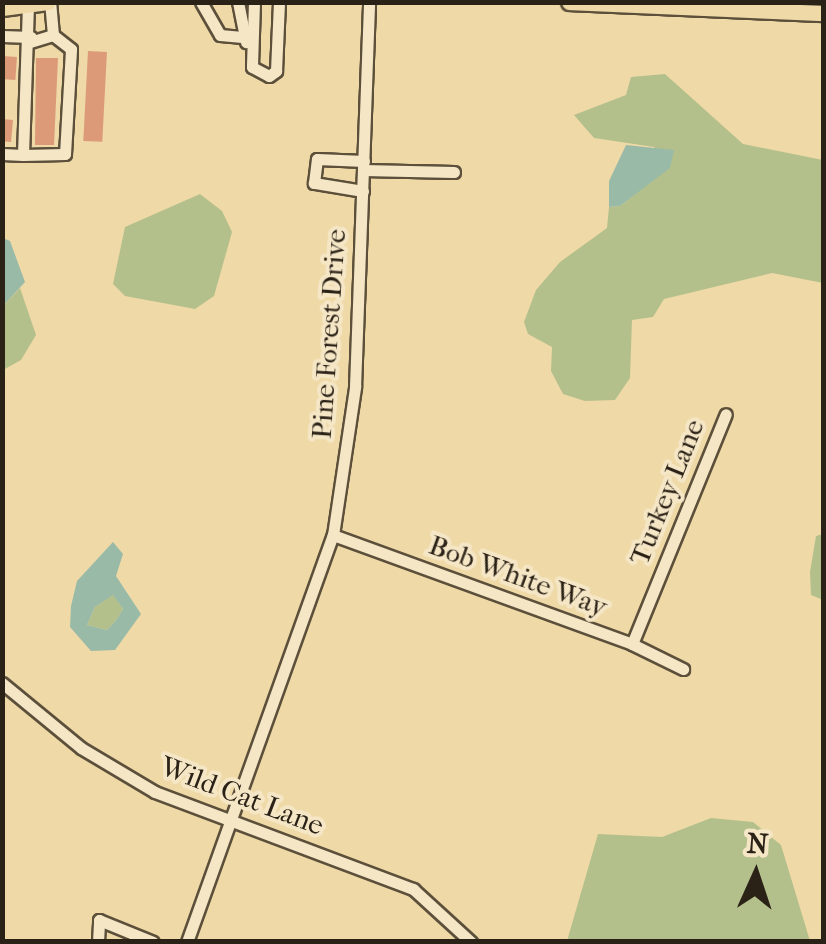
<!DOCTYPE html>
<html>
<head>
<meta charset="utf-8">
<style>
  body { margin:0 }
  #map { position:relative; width:826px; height:944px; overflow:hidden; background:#efd9a7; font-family:"IM FELL French Canon",serif }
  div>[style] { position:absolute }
  .green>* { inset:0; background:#b4c08b }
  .water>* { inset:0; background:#9abaa8 }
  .building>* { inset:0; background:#dc9a79; transform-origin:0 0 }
  .roads { filter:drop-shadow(2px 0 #5c503b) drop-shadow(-2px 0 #5c503b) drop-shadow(0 2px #5c503b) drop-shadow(0 -2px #5c503b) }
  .minor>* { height:11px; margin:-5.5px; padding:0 5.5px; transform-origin:5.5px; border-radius:5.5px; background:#f5e6c6 }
  .major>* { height:15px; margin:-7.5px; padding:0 7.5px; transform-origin:7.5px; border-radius:7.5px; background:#efd9a7 }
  span { translate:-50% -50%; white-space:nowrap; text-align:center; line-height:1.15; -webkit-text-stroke:8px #f5e6c6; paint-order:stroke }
  .street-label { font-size:28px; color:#2b2217 }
  .frame { position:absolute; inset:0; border:5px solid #2b2217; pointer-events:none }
  .north { position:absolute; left:706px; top:824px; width:100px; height:100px; -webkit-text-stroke:8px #f5e6c6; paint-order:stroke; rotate:3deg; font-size:28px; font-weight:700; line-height:40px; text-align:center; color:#2b2217 }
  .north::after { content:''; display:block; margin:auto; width:35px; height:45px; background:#2b2217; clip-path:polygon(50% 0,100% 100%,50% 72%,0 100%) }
</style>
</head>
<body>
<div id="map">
  <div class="green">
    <div style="clip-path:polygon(665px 74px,743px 144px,823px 160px,823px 283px,772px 273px,664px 299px,653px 317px,632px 320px,630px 378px,615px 400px,585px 401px,563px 394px,551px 371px,552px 347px,528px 334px,524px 322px,536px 290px,560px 262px,607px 228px,609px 207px,620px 206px,670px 167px,654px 147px,594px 138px,574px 115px,626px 95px,631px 77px)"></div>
    <div style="clip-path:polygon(200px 194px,222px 211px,232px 232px,214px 296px,195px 309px,125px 296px,113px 284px,125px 227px)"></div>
    <div style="clip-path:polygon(20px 288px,36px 335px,21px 360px,3px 370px,3px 306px)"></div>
    <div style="clip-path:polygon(823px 534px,824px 534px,823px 600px,811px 595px,810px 572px,816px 536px)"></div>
    <div style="clip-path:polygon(113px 594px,123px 609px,117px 619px,107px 630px,87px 625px,95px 607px)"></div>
    <div style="clip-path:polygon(711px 818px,753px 822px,781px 845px,810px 941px,567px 941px,598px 834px,662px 837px)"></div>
  </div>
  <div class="water">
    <div style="clip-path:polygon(626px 145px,674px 150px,670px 168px,620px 206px,609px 207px,609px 181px)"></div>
    <div style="clip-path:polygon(3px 238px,10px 241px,25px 282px,3px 306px)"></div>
    <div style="clip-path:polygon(evenodd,113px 542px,123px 554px,116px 576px,141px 614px,115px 650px,91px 651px,70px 627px,71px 606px,77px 581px,113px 542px,113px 595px,123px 609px,117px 619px,107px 630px,87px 625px,95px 607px,113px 595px)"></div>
  </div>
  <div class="building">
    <div style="left:88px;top:51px;width:19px;height:90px;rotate:3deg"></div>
    <div style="left:2px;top:56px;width:15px;height:23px;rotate:4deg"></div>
    <div style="clip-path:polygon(36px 58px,58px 58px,54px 145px,35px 145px)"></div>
    <div style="left:2px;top:119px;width:11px;height:22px;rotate:5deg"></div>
  </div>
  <div class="roads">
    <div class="minor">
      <div style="left:201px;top:2px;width:38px;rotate:60deg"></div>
      <div style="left:220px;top:35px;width:25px;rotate:5deg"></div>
      <div style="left:238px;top:2px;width:41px;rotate:78.7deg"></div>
      <div style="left:254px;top:2px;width:65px;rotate:91.8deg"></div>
      <div style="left:252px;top:67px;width:19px;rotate:28deg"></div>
      <div style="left:269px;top:76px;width:9px;rotate:-36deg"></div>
      <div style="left:276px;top:71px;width:69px;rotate:-87.5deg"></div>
      <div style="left:2px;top:36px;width:29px;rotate:2deg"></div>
      <div style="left:30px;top:42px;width:24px;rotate:-17deg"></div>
      <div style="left:53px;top:35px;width:33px;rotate:-95deg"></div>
      <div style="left:2px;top:154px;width:21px;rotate:3deg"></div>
      <div style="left:23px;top:155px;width:150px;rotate:-88.1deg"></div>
      <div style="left:23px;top:155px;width:42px;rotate:-1.4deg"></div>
      <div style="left:65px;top:154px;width:105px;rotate:-86.7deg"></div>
      <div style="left:71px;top:49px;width:23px;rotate:-142deg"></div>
      <div style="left:363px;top:170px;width:91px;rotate:1.3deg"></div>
      <div style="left:363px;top:191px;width:50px;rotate:-170.7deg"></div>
      <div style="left:314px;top:183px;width:24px;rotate:-83deg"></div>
      <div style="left:317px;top:159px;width:47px;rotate:2.4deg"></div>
      <div style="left:333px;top:535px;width:318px;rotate:20deg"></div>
      <div style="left:632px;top:644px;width:57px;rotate:26.1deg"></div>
      <div style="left:632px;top:644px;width:248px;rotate:-67.8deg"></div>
      <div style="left:2px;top:683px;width:102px;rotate:39.4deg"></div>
      <div style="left:81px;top:748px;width:86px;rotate:30.7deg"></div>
      <div style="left:155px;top:792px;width:276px;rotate:20.6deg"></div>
      <div style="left:413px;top:889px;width:79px;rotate:42.4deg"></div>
      <div style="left:98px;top:942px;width:22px;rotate:-87deg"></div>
      <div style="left:99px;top:920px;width:58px;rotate:22.2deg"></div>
      <div style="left:187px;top:942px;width:432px;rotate:-70.3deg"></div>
      <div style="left:333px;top:535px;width:150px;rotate:-81.5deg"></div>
      <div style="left:355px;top:387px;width:385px;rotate:-87.9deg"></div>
    </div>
    <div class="major">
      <div style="left:569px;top:2px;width:255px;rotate:2.5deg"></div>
      <div style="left:2px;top:8px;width:46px;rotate:-7.4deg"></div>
    </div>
  </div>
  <div class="street-label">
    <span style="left:329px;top:334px;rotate:-86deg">Pine Forest Drive</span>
    <span style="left:667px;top:492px;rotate:-68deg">Turkey Lane</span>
    <span style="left:518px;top:576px;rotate:20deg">Bob White Way</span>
    <span style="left:242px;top:796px;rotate:21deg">Wild Cat Lane</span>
  </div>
  <div class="frame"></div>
  <div class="north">N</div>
</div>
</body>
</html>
